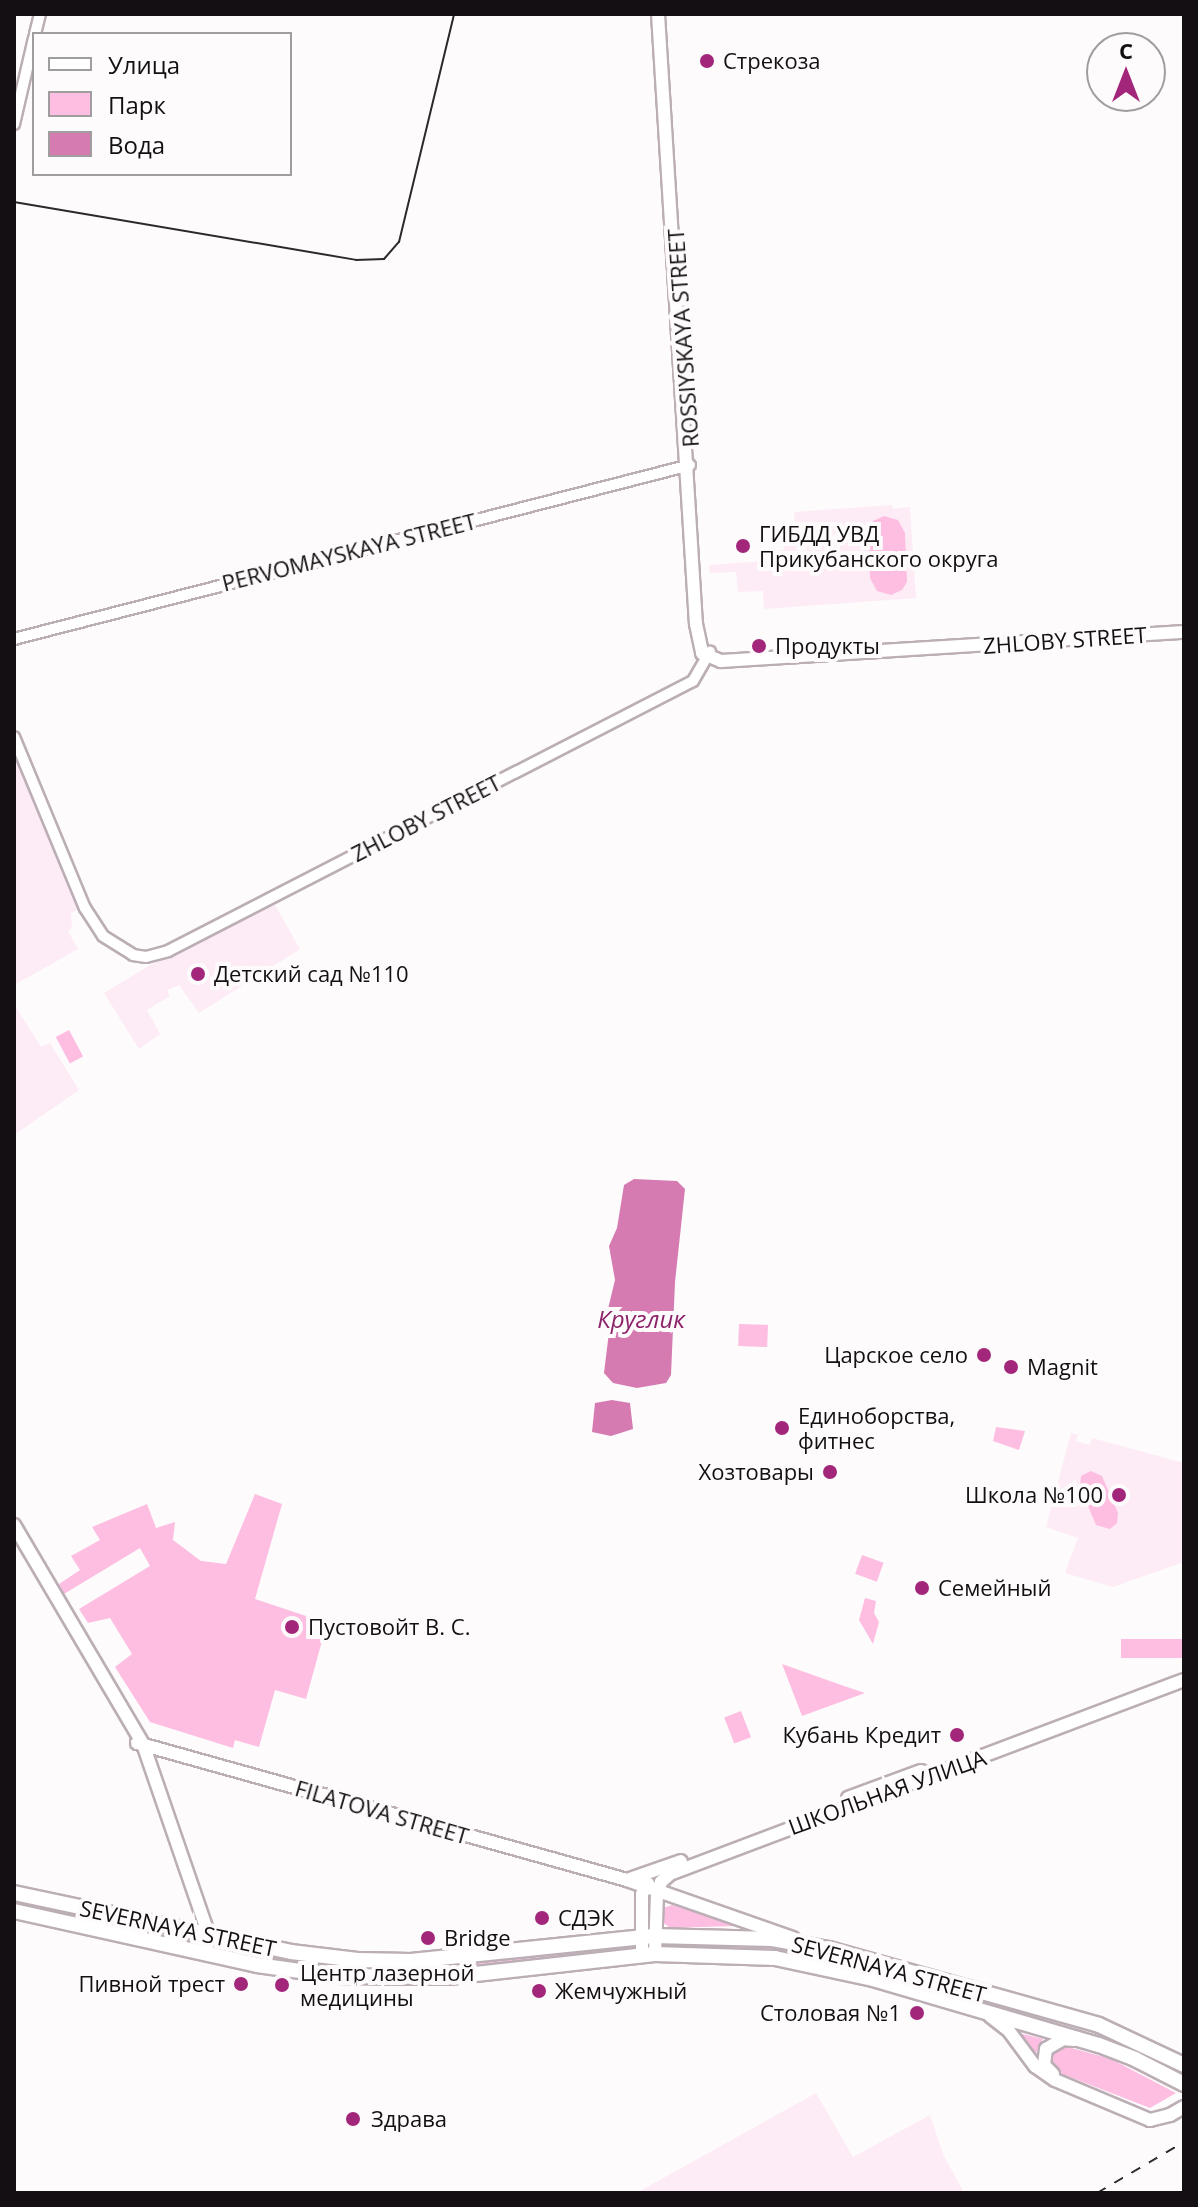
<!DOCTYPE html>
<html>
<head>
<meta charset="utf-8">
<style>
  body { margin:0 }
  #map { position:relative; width:1198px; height:2207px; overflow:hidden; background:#fefbfc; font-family:"Open Sans",sans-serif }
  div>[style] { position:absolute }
  .built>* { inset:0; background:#fdecf5 }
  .green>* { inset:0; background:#fdbee2; transform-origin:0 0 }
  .water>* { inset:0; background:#d57bb2 }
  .roads { filter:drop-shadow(2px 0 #bbaeb5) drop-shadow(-2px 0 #bbaeb5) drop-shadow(0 2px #bbaeb5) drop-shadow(0 -2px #bbaeb5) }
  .tertiary>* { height:10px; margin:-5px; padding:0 5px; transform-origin:5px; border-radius:5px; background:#fff }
  .secondary>* { height:12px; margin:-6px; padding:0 6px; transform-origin:6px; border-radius:6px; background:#fff }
  .primary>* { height:14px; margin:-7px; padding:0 7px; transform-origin:7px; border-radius:7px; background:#fff }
  .tram>* { height:2px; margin:-1px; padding:0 1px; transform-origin:1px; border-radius:1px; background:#2d282b }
  .rail>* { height:2px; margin-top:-1px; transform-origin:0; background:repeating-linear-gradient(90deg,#2d282b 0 10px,transparent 0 20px) }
  .dots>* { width:22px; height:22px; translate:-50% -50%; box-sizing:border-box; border:4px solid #fefbfc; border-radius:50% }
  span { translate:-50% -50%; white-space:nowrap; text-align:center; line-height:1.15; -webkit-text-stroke:8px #fefbfc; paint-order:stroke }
  .poi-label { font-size:22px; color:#140f12 }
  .left { translate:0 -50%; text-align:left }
  .right { translate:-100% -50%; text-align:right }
  .street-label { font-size:22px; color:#140f12 }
  .water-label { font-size:24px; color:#8b226a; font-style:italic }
  .frame { position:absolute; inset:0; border:16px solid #140f12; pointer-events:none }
  .legend { position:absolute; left:32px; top:32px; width:260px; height:144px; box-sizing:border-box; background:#fefbfc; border:2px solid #a09d9e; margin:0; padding:10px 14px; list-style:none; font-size:24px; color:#140f12 }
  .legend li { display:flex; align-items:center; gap:16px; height:40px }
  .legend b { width:40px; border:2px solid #a09d9e }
  .north { position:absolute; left:1086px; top:32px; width:80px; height:80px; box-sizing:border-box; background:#fefbfc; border:2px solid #a09d9e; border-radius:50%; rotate:0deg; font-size:22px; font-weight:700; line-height:32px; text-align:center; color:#140f12 }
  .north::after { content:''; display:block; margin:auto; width:28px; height:36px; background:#a2277b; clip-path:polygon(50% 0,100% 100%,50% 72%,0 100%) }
</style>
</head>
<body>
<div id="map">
  <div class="built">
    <div style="clip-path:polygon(892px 505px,893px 509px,910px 507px,916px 598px,764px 609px,763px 591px,738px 592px,736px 572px,710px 573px,709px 565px,776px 560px,780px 550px,784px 550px,783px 535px,796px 534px,794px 512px)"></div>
    <div style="clip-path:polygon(14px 743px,82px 908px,71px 913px,72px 928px,68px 931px,78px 949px,14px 985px)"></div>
    <div style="clip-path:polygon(275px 905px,300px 949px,199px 1013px,179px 985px,167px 990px,170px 996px,147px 1010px,160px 1034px,139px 1049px,104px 993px,152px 964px)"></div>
    <div style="clip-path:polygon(14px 1004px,41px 1047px,50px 1043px,79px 1090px,14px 1135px)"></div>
    <div style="clip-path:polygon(1071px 1433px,1078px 1435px,1076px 1441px,1090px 1445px,1092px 1438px,1184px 1463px,1184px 1562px,1113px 1587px,1065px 1573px,1078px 1538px,1046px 1527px)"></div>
    <div style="clip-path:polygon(816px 2093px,853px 2157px,930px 2115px,943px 2154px,964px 2193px,638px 2192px)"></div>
  </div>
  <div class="green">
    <div style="clip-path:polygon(884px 516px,898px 520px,905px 533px,907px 582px,902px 590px,891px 595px,877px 591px,870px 578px,868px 529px,873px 521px)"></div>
    <div style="left:69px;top:1030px;width:30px;height:15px;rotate:62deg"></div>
    <div style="left:739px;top:1324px;width:29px;height:22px;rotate:2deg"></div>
    <div style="clip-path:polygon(996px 1427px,1025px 1431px,1019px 1450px,993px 1441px)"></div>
    <div style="clip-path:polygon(1091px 1471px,1102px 1476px,1118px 1513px,1117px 1523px,1110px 1529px,1096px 1525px,1080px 1487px,1081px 1476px)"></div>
    <div style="clip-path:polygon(255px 1494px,282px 1504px,255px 1599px,327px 1623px,306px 1699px,275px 1690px,259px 1747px,235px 1740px,233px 1748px,150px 1722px,115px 1667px,132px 1654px,110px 1618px,88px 1623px,79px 1609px,150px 1566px,140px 1548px,64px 1594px,59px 1584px,80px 1570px,71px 1556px,100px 1540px,92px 1527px,147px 1504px,156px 1528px,175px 1522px,173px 1540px,201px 1561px,226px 1564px)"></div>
    <div style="left:862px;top:1555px;width:23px;height:20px;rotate:20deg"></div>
    <div style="clip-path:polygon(865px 1598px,876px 1601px,874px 1613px,879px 1622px,873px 1644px,859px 1620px)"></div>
    <div style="left:1184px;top:1639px;width:19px;height:63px;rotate:90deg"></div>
    <div style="clip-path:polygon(782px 1664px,844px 1686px,865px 1693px,802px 1716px)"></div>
    <div style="left:741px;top:1711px;width:28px;height:18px;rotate:69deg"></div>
    <div style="clip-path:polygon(672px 1905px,734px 1923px,735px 1926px,670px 1928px,661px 1921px,660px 1909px)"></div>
    <div style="clip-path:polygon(660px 1943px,752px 1943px,836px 1956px,875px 1969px,871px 1973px,795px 1954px,711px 1947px,663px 1948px)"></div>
    <div style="clip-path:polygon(222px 1944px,318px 1961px,632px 1944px,632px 1947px,435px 1971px,364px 1971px,276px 1962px,224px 1952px)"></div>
    <div style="clip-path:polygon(1019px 2033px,1043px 2039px,1035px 2055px,1033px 2055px)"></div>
    <div style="clip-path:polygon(1061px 2045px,1111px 2059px,1176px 2093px,1150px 2108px,1057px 2072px,1049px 2061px,1050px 2053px)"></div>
  </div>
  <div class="water">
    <div style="clip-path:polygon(634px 1179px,677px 1181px,685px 1189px,675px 1282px,671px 1375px,666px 1383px,637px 1388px,613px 1383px,604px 1373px,609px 1332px,606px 1317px,615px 1280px,609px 1246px,617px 1228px,624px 1185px)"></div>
    <div style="clip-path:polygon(612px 1400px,630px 1403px,633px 1429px,611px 1436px,592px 1432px,595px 1403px)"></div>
  </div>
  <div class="roads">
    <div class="tertiary">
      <div style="left:35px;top:34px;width:21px;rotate:-76deg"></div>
      <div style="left:14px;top:124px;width:88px;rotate:-76.9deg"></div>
      <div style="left:14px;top:639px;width:698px;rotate:-14.43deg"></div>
      <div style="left:14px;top:737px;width:185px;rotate:67.5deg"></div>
      <div style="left:85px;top:908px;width:33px;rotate:57deg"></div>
      <div style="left:103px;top:936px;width:36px;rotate:32deg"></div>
      <div style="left:133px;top:955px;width:13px;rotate:9deg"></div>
      <div style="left:146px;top:957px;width:23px;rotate:-15deg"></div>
      <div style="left:168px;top:951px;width:590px;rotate:-27.22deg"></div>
      <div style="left:693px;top:681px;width:34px;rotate:-60deg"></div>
    </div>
    <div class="secondary">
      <div style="left:658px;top:14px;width:611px;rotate:86.44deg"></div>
      <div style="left:696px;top:624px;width:30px;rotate:78deg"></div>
      <div style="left:702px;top:653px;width:21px;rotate:23deg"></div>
      <div style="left:721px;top:661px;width:464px;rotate:-3.6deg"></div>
      <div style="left:14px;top:1525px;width:254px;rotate:59.5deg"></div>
      <div style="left:143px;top:1744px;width:203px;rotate:71deg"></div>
      <div style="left:209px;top:1936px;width:18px;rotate:99deg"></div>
      <div style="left:137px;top:1743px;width:509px;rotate:15.62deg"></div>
      <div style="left:627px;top:1880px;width:176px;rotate:19.3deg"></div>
      <div style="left:848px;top:1798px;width:78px;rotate:-20.3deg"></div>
      <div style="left:627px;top:1880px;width:57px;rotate:-19.4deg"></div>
      <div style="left:655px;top:1954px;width:61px;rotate:-88.1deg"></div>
      <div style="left:657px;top:1893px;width:12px;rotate:-70deg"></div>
      <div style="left:661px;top:1882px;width:12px;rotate:-42deg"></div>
      <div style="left:670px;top:1874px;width:549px;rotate:-20.68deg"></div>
      <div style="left:642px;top:1955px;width:61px;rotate:-90deg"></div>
      <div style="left:642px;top:1894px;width:12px;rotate:-59deg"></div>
      <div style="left:990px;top:2016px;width:24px;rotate:38deg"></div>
      <div style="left:1009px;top:2031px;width:44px;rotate:53.4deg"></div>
      <div style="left:1035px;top:2066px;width:24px;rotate:35deg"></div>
      <div style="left:1055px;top:2080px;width:103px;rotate:22.8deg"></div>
      <div style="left:1150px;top:2120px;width:21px;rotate:-14deg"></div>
      <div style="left:1170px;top:2115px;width:16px;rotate:-30deg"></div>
      <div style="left:1053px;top:2074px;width:13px;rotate:-135deg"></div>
      <div style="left:1044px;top:2065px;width:16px;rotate:-83deg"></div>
      <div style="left:1046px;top:2049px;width:20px;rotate:-30deg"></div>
      <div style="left:1063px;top:2039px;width:11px;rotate:5deg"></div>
    </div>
    <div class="primary">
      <div style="left:14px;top:1893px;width:283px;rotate:12deg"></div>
      <div style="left:291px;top:1952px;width:67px;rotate:6.8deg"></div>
      <div style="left:358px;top:1960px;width:53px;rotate:1.1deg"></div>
      <div style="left:411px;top:1961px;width:244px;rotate:-5.9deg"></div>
      <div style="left:654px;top:1936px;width:118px;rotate:1.5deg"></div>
      <div style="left:772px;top:1939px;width:58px;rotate:10deg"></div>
      <div style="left:829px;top:1949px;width:280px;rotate:15.7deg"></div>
      <div style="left:1099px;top:2025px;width:94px;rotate:25.2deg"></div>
      <div style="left:14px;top:1911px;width:249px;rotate:12.5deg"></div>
      <div style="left:257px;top:1965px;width:80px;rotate:7.9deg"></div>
      <div style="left:336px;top:1976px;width:113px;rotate:0.5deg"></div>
      <div style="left:449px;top:1977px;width:207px;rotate:-6.4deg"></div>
      <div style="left:655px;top:1954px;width:120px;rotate:1.9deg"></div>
      <div style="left:775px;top:1958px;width:100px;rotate:12.1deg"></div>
      <div style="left:873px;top:1979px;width:235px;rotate:16.3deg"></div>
      <div style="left:1099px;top:2045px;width:39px;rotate:21deg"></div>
      <div style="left:1135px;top:2059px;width:55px;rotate:27deg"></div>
    </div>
  </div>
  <div class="tram">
    <div style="left:14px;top:202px;width:347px;rotate:9.6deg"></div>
    <div style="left:356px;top:260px;width:28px;rotate:-2deg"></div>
    <div style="left:384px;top:259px;width:23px;rotate:-49deg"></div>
    <div style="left:399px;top:242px;width:235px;rotate:-76.4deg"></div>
  </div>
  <div class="rail">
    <div style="left:1097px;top:2193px;width:101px;rotate:-30.4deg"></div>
  </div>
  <div class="dots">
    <div style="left:707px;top:61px;background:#a2277b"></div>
    <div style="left:743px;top:546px;background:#a2277b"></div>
    <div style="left:759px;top:646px;background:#a2277b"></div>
    <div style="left:198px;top:974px;background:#a2277b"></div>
    <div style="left:984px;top:1355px;background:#a2277b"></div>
    <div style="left:1011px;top:1367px;background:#a2277b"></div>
    <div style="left:782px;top:1428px;background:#a2277b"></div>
    <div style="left:830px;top:1472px;background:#a2277b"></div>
    <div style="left:1119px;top:1495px;background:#a2277b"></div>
    <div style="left:922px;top:1588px;background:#a2277b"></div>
    <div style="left:292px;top:1627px;background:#a2277b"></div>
    <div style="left:957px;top:1735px;background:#a2277b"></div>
    <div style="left:542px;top:1918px;background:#a2277b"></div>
    <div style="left:428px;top:1938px;background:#a2277b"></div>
    <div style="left:241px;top:1984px;background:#a2277b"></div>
    <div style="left:282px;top:1985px;background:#a2277b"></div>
    <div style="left:539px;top:1991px;background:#a2277b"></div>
    <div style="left:917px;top:2013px;background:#a2277b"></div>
    <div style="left:353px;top:2119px;background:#a2277b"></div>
  </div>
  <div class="poi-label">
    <span class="left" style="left:723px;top:61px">Стрекоза</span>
    <span class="left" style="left:759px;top:546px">ГИБДД УВД<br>Прикубанского округа</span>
    <span class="left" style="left:775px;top:646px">Продукты</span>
    <span class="left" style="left:214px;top:974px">Детский сад №110</span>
    <span class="right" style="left:968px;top:1355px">Царское село</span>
    <span class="left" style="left:1027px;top:1367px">Magnit</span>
    <span class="left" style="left:798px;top:1428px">Единоборства,<br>фитнес</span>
    <span class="right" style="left:814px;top:1472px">Хозтовары</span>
    <span class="right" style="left:1103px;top:1495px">Школа №100</span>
    <span class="left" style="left:938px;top:1588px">Семейный</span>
    <span class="left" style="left:308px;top:1627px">Пустовойт В. С.</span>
    <span class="right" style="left:941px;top:1735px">Кубань Кредит</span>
    <span class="left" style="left:558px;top:1918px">СДЭК</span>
    <span class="left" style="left:444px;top:1938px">Bridge</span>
    <span class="left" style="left:300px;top:1985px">Центр лазерной<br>медицины</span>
    <span class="right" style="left:225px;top:1984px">Пивной трест</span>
    <span class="left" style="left:555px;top:1991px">Жемчужный</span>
    <span class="right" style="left:901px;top:2013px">Столовая №1</span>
    <span class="left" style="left:371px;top:2119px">Здрава</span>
  </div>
  <div class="street-label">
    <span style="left:683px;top:338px;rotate:-94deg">ROSSIYSKAYA STREET</span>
    <span style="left:349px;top:552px;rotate:-14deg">PERVOMAYSKAYA STREET</span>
    <span style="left:1065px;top:640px;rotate:-4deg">ZHLOBY STREET</span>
    <span style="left:426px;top:818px;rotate:-27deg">ZHLOBY STREET</span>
    <span style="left:887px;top:1792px;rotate:-20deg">ШКОЛЬНАЯ УЛИЦА</span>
    <span style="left:382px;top:1812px;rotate:16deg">FILATOVA STREET</span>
    <span style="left:178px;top:1928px;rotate:12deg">SEVERNAYA STREET</span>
    <span style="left:889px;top:1969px;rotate:15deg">SEVERNAYA STREET</span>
  </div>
  <div class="water-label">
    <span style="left:641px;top:1319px">Круглик</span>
  </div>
  <div class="frame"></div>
  <ul class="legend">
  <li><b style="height:10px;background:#fff"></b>Улица</li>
  <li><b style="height:22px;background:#fdbee2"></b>Парк</li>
  <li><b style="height:22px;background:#d57bb2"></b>Вода</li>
  </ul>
  <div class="north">С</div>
</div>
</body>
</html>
